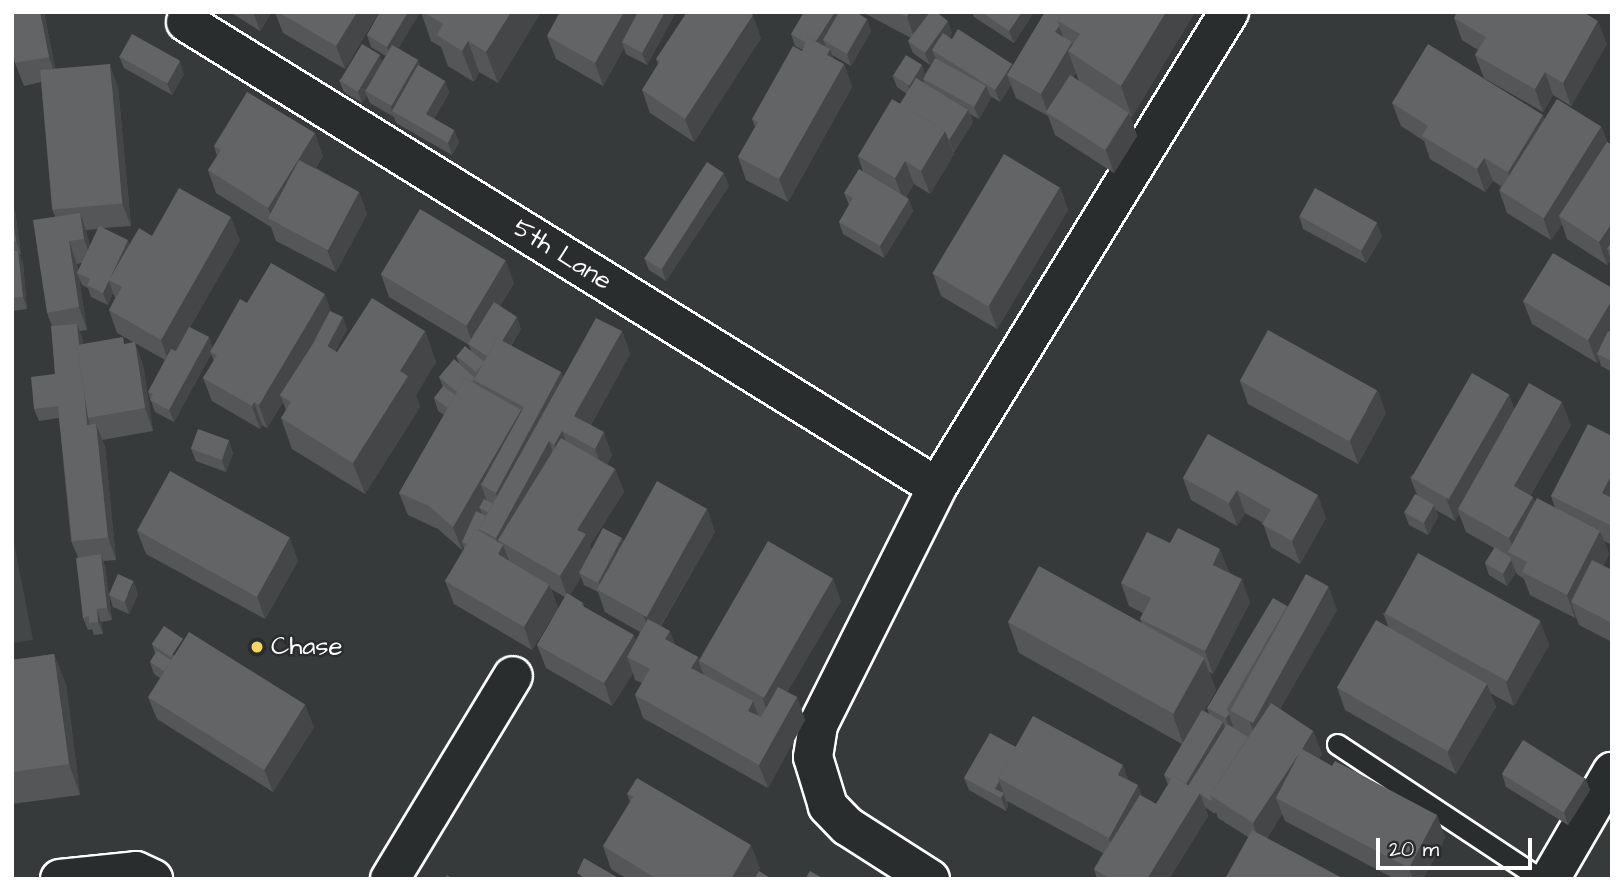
<!DOCTYPE html>
<html>
<head>
<meta charset="utf-8">
<style>
  body { margin:0 }
  #map { position:relative; width:1624px; height:891px; overflow:hidden; background:#373a3b; font-family:"Architects Daughter",sans-serif }
  div>[style] { position:absolute }
  .built>* { inset:0; background:#444748 }
  .roads { filter:drop-shadow(2px 0 #fff) drop-shadow(-2px 0 #fff) drop-shadow(0 2px #fff) drop-shadow(0 -2px #fff) }
  .lane>* { height:19px; margin:-9.5px; padding:0 9.5px; transform-origin:9.5px; border-radius:9.5px; background:#2a2d2e }
  .street>* { height:38px; margin:-19px; padding:0 19px; transform-origin:19px; border-radius:19px; background:#2a2d2e }
  .wall>* { inset:0; background:#555657 }
  .shaded-wall>* { inset:0; background:#454647 }
  .building>* { inset:0; background:#636465; transform-origin:0 0 }
  .dots>* { width:19px; height:19px; translate:-50% -50%; box-sizing:border-box; border:4px solid #2a2d2e; border-radius:50% }
  span { translate:-50% -50%; white-space:nowrap; text-align:center; line-height:1.15; -webkit-text-stroke:5px #2a2d2e; paint-order:stroke }
  .street-label { font-size:26px; color:#fff }
  .poi-label { font-size:26px; color:#fff }
  .left { translate:0 -50%; text-align:left }
  .frame { position:absolute; inset:0; border:14px solid #fff; pointer-events:none }
  .scale { position:absolute; left:1376px; top:838px; width:156px; height:32px; box-sizing:border-box; border:4px solid #fff; border-top:0; padding-left:9px; font-size:21px; line-height:24px; white-space:nowrap; color:#fff; -webkit-text-stroke:5px #2a2d2e; paint-order:stroke }
</style>
</head>
<body>
<div id="map">
  <div class="built">
    <div style="clip-path:polygon(12px 533px,33px 640px,12px 643px)"></div>
  </div>
  <div class="roads">
    <div class="lane">
      <div style="left:1337px;top:744px;width:245px;rotate:33.5deg"></div>
    </div>
    <div class="street">
      <div style="left:186px;top:22px;width:883px;rotate:31.76deg"></div>
      <div style="left:60px;top:879px;width:76px;rotate:-6deg"></div>
      <div style="left:136px;top:871px;width:19px;rotate:25deg"></div>
      <div style="left:390px;top:879px;width:237px;rotate:-58.8deg"></div>
      <div style="left:930px;top:879px;width:98px;rotate:-147.4deg"></div>
      <div style="left:847px;top:826px;width:28px;rotate:-134deg"></div>
      <div style="left:828px;top:806px;width:51px;rotate:-107deg"></div>
      <div style="left:813px;top:757px;width:32px;rotate:-81deg"></div>
      <div style="left:818px;top:725px;width:266px;rotate:-63.4deg"></div>
      <div style="left:937px;top:487px;width:558px;rotate:-58.42deg"></div>
      <div style="left:1550px;top:879px;width:124px;rotate:-59.9deg"></div>
    </div>
  </div>
  <div class="wall">
    <div style="clip-path:polygon(evenodd,12px 12px,44px 12px,55px 68px,118px 87px,131px 226px,104px 228px,130px 244px,152px 236px,240px 240px,190px 327px,209px 337px,212px 348px,247px 303px,331px 311px,347px 329px,335px 352px,337px 352px,425px 331px,436px 362px,416px 395px,420px 407px,365px 494px,292px 449px,281px 418px,286px 411px,283px 402px,267px 428px,262px 425px,260px 429px,212px 401px,203px 378px,214px 361px,211px 354px,174px 422px,155px 412px,148px 392px,165px 360px,135px 343px,143px 365px,153px 431px,102px 440px,105px 447px,116px 560px,103px 561px,105px 566px,112px 620px,101px 622px,103px 634px,94px 635px,92px 629px,88px 630px,83px 618px,78px 557px,71px 541px,59px 418px,39px 421px,34px 409px,55px 374px,52px 326px,47px 313px,55px 216px,52px 209px,41px 82px,24px 86px,15px 63px,12px 12px,98px 229px,90px 247px,86px 230px,98px 229px,12px 12px,82px 263px,78px 271px,77px 264px,82px 263px,12px 12px,79px 278px,82px 285px,88px 288px,91px 297px,108px 305px,113px 293px,115px 298px,109px 310px,117px 333px,133px 342px,126px 344px,83px 344px,80px 331px,87px 330px,79px 278px)"></div>
    <div style="clip-path:polygon(230px 12px,272px 12px,260px 31px)"></div>
    <div style="clip-path:polygon(275px 12px,379px 12px,345px 69px,283px 33px)"></div>
    <div style="clip-path:polygon(380px 12px,420px 12px,398px 48px,418px 60px,420px 66px,445px 81px,449px 93px,434px 119px,454px 130px,459px 142px,452px 155px,396px 123px,394px 117px,370px 103px,367px 96px,362px 103px,344px 92px,339px 80px,380px 55px,382px 62px,386px 56px,371px 47px,367px 35px)"></div>
    <div style="clip-path:polygon(421px 12px,541px 12px,498px 83px,479px 72px,474px 82px,448px 66px,441px 47px,431px 41px)"></div>
    <div style="clip-path:polygon(559px 12px,676px 12px,647px 65px,626px 54px,624px 48px,603px 86px,556px 59px,547px 36px,559px 14px)"></div>
    <div style="clip-path:polygon(evenodd,862px 12px,936px 12px,952px 33px,949px 38px,1012px 64px,1013px 66px,1045px 12px,1195px 12px,1132px 117px,1130px 115px,1137px 136px,1114px 173px,1055px 135px,1048px 116px,1016px 98px,1011px 85px,1000px 102px,990px 96px,991px 98px,979px 119px,970px 114px,973px 122px,954px 152px,953px 152px,954px 154px,930px 194px,914px 184px,906px 197px,913px 211px,884px 258px,843px 234px,839px 222px,849px 205px,844px 193px,863px 172px,858px 156px,900px 104px,907px 94px,897px 87px,892px 75px,925px 74px,936px 58px,935px 57px,930px 65px,913px 53px,908px 41px,911px 38px,862px 12px,1076px 73px,1079px 81px,1073px 77px,1076px 73px)"></div>
    <div style="clip-path:polygon(972px 12px,1034px 12px,1014px 43px,974px 17px)"></div>
    <div style="clip-path:polygon(1454px 18px,1607px 44px,1571px 106px,1553px 95px,1543px 112px,1484px 78px,1475px 55px,1478px 50px,1462px 40px)"></div>
    <div style="clip-path:polygon(867px 19px,871px 31px,851px 66px,832px 55px,834px 59px,844px 64px,852px 87px,788px 202px,746px 180px,738px 157px,755px 127px,752px 119px,803px 50px,795px 46px,791px 34px)"></div>
    <div style="clip-path:polygon(761px 38px,694px 142px,650px 113px,642px 90px,658px 64px,656px 59px)"></div>
    <div style="clip-path:polygon(119px 56px,184px 74px,172px 95px,124px 68px)"></div>
    <div style="clip-path:polygon(1392px 103px,1545px 119px,1601px 126px,1607px 142px,1612px 145px,1612px 260px,1611px 259px,1607px 265px,1567px 239px,1562px 224px,1551px 240px,1507px 213px,1499px 190px,1501px 186px,1493px 181px,1485px 192px,1430px 159px,1424px 141px,1401px 126px)"></div>
    <div style="clip-path:polygon(214px 146px,323px 156px,316px 168px,359px 192px,367px 214px,336px 272px,276px 241px,271px 227px,216px 193px,208px 170px,217px 156px)"></div>
    <div style="clip-path:polygon(729px 186px,666px 281px,649px 270px,644px 258px)"></div>
    <div style="clip-path:polygon(1060px 187px,1068px 210px,997px 329px,941px 296px,933px 273px)"></div>
    <div style="clip-path:polygon(12px 204px,15px 211px,21px 254px,19px 254px,23px 263px,27px 309px,12px 311px)"></div>
    <div style="clip-path:polygon(1299px 216px,1382px 236px,1366px 263px,1303px 229px)"></div>
    <div style="clip-path:polygon(evenodd,381px 274px,514px 283px,500px 306px,521px 329px,511px 346px,561px 372px,563px 377px,622px 331px,630px 354px,591px 425px,612px 455px,607px 464px,615px 469px,624px 492px,590px 545px,591px 550px,622px 538px,623px 541px,707px 509px,715px 532px,661px 626px,676px 645px,698px 657px,699px 660px,841px 601px,787px 692px,797px 697px,805px 720px,768px 788px,643px 718px,635px 695px,642px 683px,635px 680px,633px 673px,612px 706px,546px 668px,537px 645px,565px 597px,551px 589px,558px 608px,532px 650px,454px 604px,445px 581px,464px 549px,464px 547px,462px 550px,438px 529px,408px 515px,399px 493px,444px 415px,438px 411px,434px 398px,443px 387px,439px 377px,459px 363px,456px 356px,471px 350px,469px 345px,389px 297px,381px 274px,581px 577px,584px 585px,598px 592px,605px 612px,640px 632px,636px 641px,584px 607px,583px 603px,570px 595px,581px 577px)"></div>
    <div style="clip-path:polygon(1612px 288px,1612px 372px,1601px 366px,1599px 359px,1597px 363px,1532px 324px,1523px 301px)"></div>
    <div style="clip-path:polygon(1240px 381px,1386px 413px,1358px 464px,1248px 404px)"></div>
    <div style="clip-path:polygon(1509px 394px,1514px 409px,1571px 425px,1530px 496px,1533px 497px,1535px 502px,1555px 508px,1551px 496px,1612px 436px,1612px 545px,1604px 541px,1609px 554px,1603px 566px,1612px 570px,1612px 642px,1579px 625px,1576px 617px,1575px 618px,1530px 595px,1524px 579px,1517px 574px,1516px 572px,1507px 586px,1489px 575px,1485px 563px,1494px 548px,1466px 532px,1459px 514px,1455px 521px,1436px 510px,1438px 517px,1428px 535px,1409px 525px,1404px 512px,1417px 495px,1410px 477px)"></div>
    <div style="clip-path:polygon(1208px 434px,1326px 518px,1300px 564px,1271px 547px,1263px 523px,1245px 513px,1237px 526px,1191px 500px,1183px 478px)"></div>
    <div style="clip-path:polygon(191px 449px,233px 453px,226px 472px,196px 461px)"></div>
    <div style="clip-path:polygon(137px 531px,298px 561px,265px 619px,146px 554px)"></div>
    <div style="clip-path:polygon(1229px 572px,1250px 602px,1213px 674px,1209px 672px,1216px 690px,1204px 711px,1209px 714px,1207px 708px,1287px 606px,1337px 610px,1280px 709px,1313px 731px,1322px 754px,1319px 759px,1332px 766px,1437px 815px,1445px 838px,1423px 879px,1395px 879px,1285px 821px,1282px 814px,1267px 838px,1248px 837px,1218px 818px,1216px 812px,1215px 814px,1205px 807px,1208px 816px,1169px 879px,1097px 879px,1094px 869px,1103px 853px,1007px 801px,1008px 806px,1006px 811px,969px 790px,964px 778px,1016px 747px,1129px 780px,1142px 796px,1156px 804px,1168px 785px,1164px 775px,1182px 744px,1019px 653px,1008px 622px,1142px 624px,1140px 619px,1143px 613px,1129px 606px,1121px 583px)"></div>
    <div style="clip-path:polygon(138px 594px,129px 614px,113px 607px,109px 595px)"></div>
    <div style="clip-path:polygon(1383px 613px,1540px 622px,1549px 645px,1514px 706px,1490px 693px,1496px 707px,1456px 774px,1345px 710px,1337px 687px,1388px 626px)"></div>
    <div style="clip-path:polygon(152px 644px,314px 727px,273px 792px,157px 719px,148px 697px,160px 678px,154px 674px,150px 662px,155px 653px)"></div>
    <div style="clip-path:polygon(54px 654px,66px 685px,80px 795px,12px 804px,12px 660px)"></div>
    <div style="clip-path:polygon(1502px 774px,1585px 778px,1590px 790px,1568px 825px,1506px 787px)"></div>
    <div style="clip-path:polygon(627px 794px,760px 868px,753px 879px,627px 879px,611px 869px,603px 846px,630px 802px)"></div>
  </div>
  <div class="shaded-wall">
    <div style="clip-path:polygon(40px 12px,44px 12px,57px 80px,49px 57px)"></div>
    <div style="clip-path:polygon(253px 12px,272px 12px,260px 31px)"></div>
    <div style="clip-path:polygon(357px 12px,379px 12px,345px 69px,336px 46px)"></div>
    <div style="clip-path:polygon(408px 12px,420px 13px,392px 59px,387px 47px)"></div>
    <div style="clip-path:polygon(511px 12px,541px 12px,498px 83px,486px 52px)"></div>
    <div style="clip-path:polygon(624px 12px,645px 12px,622px 42px,624px 48px,603px 86px,595px 63px)"></div>
    <div style="clip-path:polygon(665px 12px,676px 12px,647px 65px,642px 53px)"></div>
    <div style="clip-path:polygon(835px 12px,844px 12px,823px 40px,826px 46px,812px 47px)"></div>
    <div style="clip-path:polygon(909px 12px,930px 12px,915px 40px,907px 17px)"></div>
    <div style="clip-path:polygon(1022px 12px,1034px 12px,1014px 43px,1009px 31px)"></div>
    <div style="clip-path:polygon(1166px 12px,1195px 12px,1132px 117px,1121px 86px)"></div>
    <div style="clip-path:polygon(753px 15px,761px 38px,694px 142px,685px 119px)"></div>
    <div style="clip-path:polygon(867px 19px,871px 31px,851px 66px,847px 54px)"></div>
    <div style="clip-path:polygon(948px 21px,952px 33px,938px 53px,932px 50px,935px 57px,930px 65px,925px 53px)"></div>
    <div style="clip-path:polygon(1598px 21px,1607px 44px,1571px 106px,1563px 83px)"></div>
    <div style="clip-path:polygon(1059px 26px,1068px 49px,1055px 32px)"></div>
    <div style="clip-path:polygon(468px 41px,479px 72px,474px 82px,462px 51px)"></div>
    <div style="clip-path:polygon(1072px 42px,1078px 58px,1068px 51px,1076px 73px,1051px 115px,1048px 113px,1041px 94px)"></div>
    <div style="clip-path:polygon(830px 49px,839px 72px,827px 55px)"></div>
    <div style="clip-path:polygon(380px 55px,384px 68px,365px 91px,367px 96px,362px 103px,358px 91px)"></div>
    <div style="clip-path:polygon(418px 60px,422px 72px,392px 111px,394px 117px,390px 105px)"></div>
    <div style="clip-path:polygon(180px 61px,184px 74px,172px 95px,167px 83px)"></div>
    <div style="clip-path:polygon(110px 64px,118px 87px,131px 226px,122px 203px)"></div>
    <div style="clip-path:polygon(844px 64px,852px 87px,788px 202px,779px 179px)"></div>
    <div style="clip-path:polygon(1012px 64px,1016px 76px,1007px 75px,1011px 85px,1000px 102px,995px 90px)"></div>
    <div style="clip-path:polygon(922px 65px,926px 77px,923px 79px,924px 81px,912px 98px,908px 85px)"></div>
    <div style="clip-path:polygon(1545px 72px,1553px 95px,1543px 112px,1535px 89px)"></div>
    <div style="clip-path:polygon(445px 81px,449px 93px,430px 126px,426px 114px)"></div>
    <div style="clip-path:polygon(986px 86px,991px 98px,979px 119px,974px 107px)"></div>
    <div style="clip-path:polygon(968px 110px,973px 122px,954px 152px,949px 140px)"></div>
    <div style="clip-path:polygon(1129px 113px,1137px 136px,1114px 173px,1106px 150px)"></div>
    <div style="clip-path:polygon(1543px 115px,1551px 138px,1516px 195px,1508px 172px)"></div>
    <div style="clip-path:polygon(1601px 126px,1609px 149px,1559px 216px,1562px 224px,1551px 240px,1543px 217px)"></div>
    <div style="clip-path:polygon(454px 130px,459px 142px,452px 155px,448px 143px)"></div>
    <div style="clip-path:polygon(945px 131px,954px 154px,930px 194px,921px 171px)"></div>
    <div style="clip-path:polygon(315px 133px,323px 156px,280px 225px,273px 221px,268px 208px)"></div>
    <div style="clip-path:polygon(1484px 158px,1493px 181px,1485px 192px,1477px 169px)"></div>
    <div style="clip-path:polygon(905px 161px,914px 184px,904px 201px,895px 178px)"></div>
    <div style="clip-path:polygon(724px 173px,729px 186px,666px 281px,662px 269px)"></div>
    <div style="clip-path:polygon(1060px 187px,1068px 210px,997px 329px,989px 306px)"></div>
    <div style="clip-path:polygon(359px 192px,367px 214px,336px 272px,327px 250px)"></div>
    <div style="clip-path:polygon(909px 199px,913px 211px,884px 258px,880px 246px)"></div>
    <div style="clip-path:polygon(12px 204px,15px 211px,21px 254px,16px 241px,12px 213px)"></div>
    <div style="clip-path:polygon(80px 213px,88px 236px,92px 262px,84px 239px)"></div>
    <div style="clip-path:polygon(231px 217px,240px 240px,169px 363px,161px 340px)"></div>
    <div style="clip-path:polygon(1377px 223px,1382px 236px,1366px 263px,1361px 251px)"></div>
    <div style="clip-path:polygon(1612px 223px,1612px 251px,1607px 249px,1611px 259px,1607px 265px,1599px 242px)"></div>
    <div style="clip-path:polygon(128px 240px,133px 253px,109px 281px)"></div>
    <div style="clip-path:polygon(69px 241px,77px 264px,78px 273px,77px 273px,79px 278px,87px 330px,79px 307px)"></div>
    <div style="clip-path:polygon(18px 251px,23px 263px,27px 309px,23px 297px)"></div>
    <div style="clip-path:polygon(506px 260px,514px 283px,474px 348px,466px 325px)"></div>
    <div style="clip-path:polygon(109px 281px,113px 293px,108px 305px,103px 293px)"></div>
    <div style="clip-path:polygon(325px 294px,333px 317px,280px 395px,283px 402px,267px 428px,259px 405px)"></div>
    <div style="clip-path:polygon(1612px 300px,1612px 337px,1597px 354px,1599px 359px,1597px 363px,1588px 340px)"></div>
    <div style="clip-path:polygon(343px 317px,347px 329px,320px 381px,315px 369px)"></div>
    <div style="clip-path:polygon(517px 317px,521px 329px,495px 371px,491px 358px)"></div>
    <div style="clip-path:polygon(77px 324px,82px 336px,90px 417px,88px 418px,90px 425px,88px 430px)"></div>
    <div style="clip-path:polygon(425px 331px,436px 362px,416px 395px,420px 407px,365px 494px,353px 463px,400px 371px)"></div>
    <div style="clip-path:polygon(622px 331px,630px 354px,583px 439px,574px 416px)"></div>
    <div style="clip-path:polygon(209px 337px,213px 350px,210px 352px,211px 354px,174px 422px,169px 410px)"></div>
    <div style="clip-path:polygon(135px 342px,143px 365px,153px 431px,145px 408px)"></div>
    <div style="clip-path:polygon(561px 372px,570px 395px,504px 516px,496px 493px,481px 485px,488px 504px,480px 508px,482px 515px,462px 542px,464px 547px,462px 550px,453px 527px,521px 410px,529px 432px)"></div>
    <div style="clip-path:polygon(1378px 390px,1386px 413px,1358px 464px,1350px 441px)"></div>
    <div style="clip-path:polygon(1509px 394px,1517px 417px,1458px 509px,1459px 514px,1455px 521px,1446px 498px)"></div>
    <div style="clip-path:polygon(254px 402px,262px 425px,260px 429px,252px 406px)"></div>
    <div style="clip-path:polygon(1562px 402px,1571px 425px,1522px 509px,1514px 486px)"></div>
    <div style="clip-path:polygon(96px 424px,105px 447px,116px 560px,108px 537px)"></div>
    <div style="clip-path:polygon(562px 431px,570px 454px,563px 468px,554px 445px)"></div>
    <div style="clip-path:polygon(604px 432px,612px 455px,603px 472px,595px 449px)"></div>
    <div style="clip-path:polygon(229px 440px,233px 453px,226px 472px,222px 460px)"></div>
    <div style="clip-path:polygon(549px 441px,557px 464px,498px 540px,501px 549px,503px 545px,512px 568px,498px 554px,500px 550px,496px 538px)"></div>
    <div style="clip-path:polygon(615px 469px,624px 492px,590px 545px,594px 557px,579px 573px,581px 577px,568px 599px,560px 576px,577px 530px)"></div>
    <div style="clip-path:polygon(1612px 474px,1612px 514px,1602px 493px)"></div>
    <div style="clip-path:polygon(1237px 490px,1245px 513px,1237px 526px,1229px 503px)"></div>
    <div style="clip-path:polygon(1318px 495px,1326px 518px,1300px 564px,1292px 541px)"></div>
    <div style="clip-path:polygon(1533px 497px,1541px 520px,1516px 555px,1509px 538px)"></div>
    <div style="clip-path:polygon(1434px 505px,1438px 517px,1428px 535px,1424px 523px)"></div>
    <div style="clip-path:polygon(707px 509px,715px 532px,652px 640px,644px 617px)"></div>
    <div style="clip-path:polygon(1600px 531px,1609px 554px,1581px 607px,1571px 602px,1576px 617px,1575px 618px,1567px 595px)"></div>
    <div style="clip-path:polygon(290px 538px,298px 561px,265px 619px,257px 596px)"></div>
    <div style="clip-path:polygon(622px 538px,627px 550px,603px 592px,599px 582px)"></div>
    <div style="clip-path:polygon(1220px 549px,1229px 572px,1213px 565px)"></div>
    <div style="clip-path:polygon(101px 554px,105px 566px,112px 620px,107px 608px)"></div>
    <div style="clip-path:polygon(1511px 560px,1516px 572px,1507px 586px,1503px 574px)"></div>
    <div style="clip-path:polygon(833px 578px,841px 601px,771px 720px,762px 697px)"></div>
    <div style="clip-path:polygon(1242px 579px,1250px 602px,1213px 674px,1205px 651px)"></div>
    <div style="clip-path:polygon(134px 581px,138px 594px,129px 614px,125px 602px)"></div>
    <div style="clip-path:polygon(549px 585px,558px 608px,532px 650px,524px 627px)"></div>
    <div style="clip-path:polygon(1329px 587px,1337px 610px,1259px 745px,1250px 722px)"></div>
    <div style="clip-path:polygon(97px 609px,101px 622px,103px 634px,98px 622px)"></div>
    <div style="clip-path:polygon(1540px 622px,1549px 645px,1514px 706px,1506px 683px)"></div>
    <div style="clip-path:polygon(670px 631px,679px 654px,665px 639px)"></div>
    <div style="clip-path:polygon(634px 635px,642px 658px,627px 657px,633px 673px,612px 706px,604px 683px)"></div>
    <div style="clip-path:polygon(54px 654px,66px 685px,80px 795px,69px 764px)"></div>
    <div style="clip-path:polygon(698px 657px,699px 661px,698px 660px,706px 681px,691px 668px)"></div>
    <div style="clip-path:polygon(1204px 659px,1216px 690px,1184px 746px,1173px 715px)"></div>
    <div style="clip-path:polygon(1487px 684px,1496px 707px,1456px 774px,1447px 751px)"></div>
    <div style="clip-path:polygon(797px 697px,805px 720px,768px 788px,759px 765px)"></div>
    <div style="clip-path:polygon(753px 701px,761px 724px,748px 711px)"></div>
    <div style="clip-path:polygon(305px 704px,314px 727px,273px 792px,264px 769px)"></div>
    <div style="clip-path:polygon(1229px 714px,1233px 726px,1230px 731px,1226px 718px)"></div>
    <div style="clip-path:polygon(1223px 722px,1227px 734px,1194px 791px,1184px 786px)"></div>
    <div style="clip-path:polygon(1313px 731px,1322px 754px,1310px 772px,1302px 749px)"></div>
    <div style="clip-path:polygon(1300px 752px,1276px 798px,1282px 814px,1261px 846px,1253px 823px)"></div>
    <div style="clip-path:polygon(1123px 765px,1131px 787px,1118px 775px)"></div>
    <div style="clip-path:polygon(1585px 778px,1590px 790px,1568px 825px,1564px 812px)"></div>
    <div style="clip-path:polygon(999px 781px,1008px 806px,1006px 811px,1001px 798px,995px 789px)"></div>
    <div style="clip-path:polygon(1138px 785px,1146px 807px,1117px 861px,1109px 838px)"></div>
    <div style="clip-path:polygon(1200px 793px,1208px 816px,1169px 879px,1147px 879px)"></div>
    <div style="clip-path:polygon(1437px 815px,1445px 838px,1423px 879px,1413px 879px,1409px 868px)"></div>
    <div style="clip-path:polygon(751px 845px,760px 868px,753px 879px,731px 879px)"></div>
  </div>
  <div class="building">
    <div style="clip-path:polygon(12px 12px,40px 12px,49px 57px,15px 63px,12px 47px)"></div>
    <div style="clip-path:polygon(278px 12px,357px 12px,336px 46px)"></div>
    <div style="clip-path:polygon(380px 12px,408px 12px,387px 47px,367px 35px)"></div>
    <div style="clip-path:polygon(423px 12px,511px 12px,486px 52px,468px 41px,462px 51px,437px 35px,443px 24px)"></div>
    <div style="clip-path:polygon(560px 12px,624px 12px,595px 63px,547px 36px)"></div>
    <div style="clip-path:polygon(638px 12px,665px 12px,642px 53px,622px 42px)"></div>
    <div style="clip-path:polygon(687px 12px,749px 12px,753px 15px,685px 119px,642px 90px,660px 61px,656px 59px)"></div>
    <div style="clip-path:polygon(804px 12px,835px 12px,816px 41px,808px 37px,806px 43px,791px 34px)"></div>
    <div style="clip-path:polygon(839px 12px,856px 12px,867px 19px,847px 54px,823px 40px)"></div>
    <div style="clip-path:polygon(897px 12px,909px 12px,907px 17px)"></div>
    <div style="clip-path:polygon(930px 12px,936px 12px,948px 21px,925px 53px,908px 41px)"></div>
    <div style="clip-path:polygon(981px 12px,1022px 12px,1009px 31px)"></div>
    <div style="clip-path:polygon(1045px 12px,1063px 12px,1058px 21px,1059px 26px,1055px 32px,1072px 42px,1041px 94px,1007px 75px)"></div>
    <div style="clip-path:polygon(1063px 12px,1166px 12px,1121px 86px,1068px 51px,1080px 34px,1058px 21px)"></div>
    <div style="clip-path:polygon(1457px 12px,1583px 12px,1598px 21px,1563px 83px,1545px 72px,1535px 89px,1475px 55px,1486px 37px,1454px 18px)"></div>
    <div style="clip-path:polygon(958px 29px,1012px 64px,995px 90px,932px 50px,943px 33px,952px 39px)"></div>
    <div style="left:132px;top:34px;width:55px;height:26px;rotate:29deg"></div>
    <div style="clip-path:polygon(808px 37px,830px 49px,827px 55px,844px 64px,779px 179px,738px 157px,758px 122px,752px 119px,793px 46px,802px 51px)"></div>
    <div style="left:362px;top:44px;width:21px;height:43px;rotate:31deg"></div>
    <div style="clip-path:polygon(1428px 44px,1543px 115px,1508px 172px,1484px 158px,1477px 169px,1422px 136px,1428px 126px,1392px 103px)"></div>
    <div style="left:392px;top:45px;width:30px;height:53px;rotate:30deg"></div>
    <div style="left:906px;top:55px;width:19px;height:24px;rotate:32deg"></div>
    <div style="left:935px;top:58px;width:58px;height:24px;rotate:29deg"></div>
    <div style="left:110px;top:64px;width:140px;height:70px;rotate:85deg"></div>
    <div style="clip-path:polygon(418px 65px,445px 81px,426px 114px,454px 130px,448px 143px,392px 111px)"></div>
    <div style="left:1070px;top:75px;width:70px;height:44px;rotate:33deg"></div>
    <div style="clip-path:polygon(916px 78px,968px 110px,949px 140px,945px 131px,900px 104px)"></div>
    <div style="clip-path:polygon(247px 92px,315px 133px,268px 208px,208px 170px,221px 150px,214px 146px)"></div>
    <div style="clip-path:polygon(892px 99px,945px 131px,921px 171px,905px 161px,895px 178px,858px 156px)"></div>
    <div style="left:1557px;top:99px;width:52px;height:108px;rotate:32deg"></div>
    <div style="clip-path:polygon(1607px 142px,1612px 145px,1612px 223px,1599px 242px,1559px 216px)"></div>
    <div style="left:1004px;top:154px;width:65px;height:139px;rotate:31deg"></div>
    <div style="left:299px;top:160px;width:68px;height:66px;rotate:28deg"></div>
    <div style="left:707px;top:162px;width:20px;height:115px;rotate:33deg"></div>
    <div style="clip-path:polygon(859px 169px,909px 199px,880px 246px,839px 222px,853px 198px,844px 193px)"></div>
    <div style="clip-path:polygon(179px 188px,231px 217px,161px 340px,109px 310px,122px 287px,109px 280px,139px 228px,152px 236px)"></div>
    <div style="left:1315px;top:188px;width:71px;height:32px;rotate:29deg"></div>
    <div style="left:420px;top:209px;width:100px;height:76px;rotate:31deg"></div>
    <div style="clip-path:polygon(12px 213px,16px 241px,12px 242px)"></div>
    <div style="clip-path:polygon(80px 213px,84px 239px,69px 241px,79px 307px,47px 313px,33px 220px)"></div>
    <div style="clip-path:polygon(99px 226px,128px 240px,103px 293px,87px 285px,90px 279px,77px 273px)"></div>
    <div style="clip-path:polygon(1612px 241px,1612px 251px,1607px 249px)"></div>
    <div style="clip-path:polygon(12px 251px,18px 251px,23px 297px,12px 298px)"></div>
    <div style="clip-path:polygon(1553px 253px,1612px 288px,1612px 300px,1588px 340px,1523px 301px)"></div>
    <div style="clip-path:polygon(271px 263px,325px 294px,259px 405px,254px 402px,252px 406px,203px 378px,217px 355px,210px 352px,240px 299px,247px 303px)"></div>
    <div style="clip-path:polygon(372px 298px,425px 331px,400px 371px,408px 376px,353px 463px,281px 418px,291px 402px,280px 395px,316px 339px,337px 352px)"></div>
    <div style="clip-path:polygon(494px 302px,517px 317px,502px 341px,497px 338px,487px 356px,468px 344px)"></div>
    <div style="clip-path:polygon(330px 311px,343px 317px,327px 347px,316px 339px,311px 347px)"></div>
    <div style="clip-path:polygon(596px 318px,622px 331px,574px 416px,604px 432px,595px 449px,562px 431px,554px 445px,549px 441px,496px 538px,479px 529px)"></div>
    <div style="clip-path:polygon(77px 324px,79px 345px,77px 345px,84px 391px,87px 425px,60px 429px,58px 406px,34px 409px,31px 377px,55px 374px,51px 326px)"></div>
    <div style="clip-path:polygon(189px 327px,209px 337px,169px 410px,150px 400px,153px 394px,148px 392px,171px 349px,176px 351px)"></div>
    <div style="left:1268px;top:330px;width:125px;height:58px;rotate:29deg"></div>
    <div style="clip-path:polygon(1608px 331px,1612px 333px,1612px 361px,1597px 354px)"></div>
    <div style="clip-path:polygon(123px 337px,124px 344px,135px 342px,145px 408px,88px 418px,77px 345px)"></div>
    <div style="clip-path:polygon(497px 338px,561px 372px,496px 493px,481px 485px,524px 407px,474px 380px)"></div>
    <div style="left:465px;top:346px;width:25px;height:13px;rotate:40deg"></div>
    <div style="clip-path:polygon(454px 359px,475px 378px,472px 382px,465px 378px,457px 392px,439px 377px)"></div>
    <div style="left:1472px;top:373px;width:43px;height:121px;rotate:30deg"></div>
    <div style="clip-path:polygon(465px 378px,521px 410px,453px 527px,429px 506px,399px 493px)"></div>
    <div style="clip-path:polygon(1529px 383px,1562px 402px,1514px 486px,1533px 497px,1509px 538px,1458px 509px)"></div>
    <div style="clip-path:polygon(443px 386px,455px 395px,448px 408px,434px 398px)"></div>
    <div style="left:96px;top:424px;width:114px;height:36px;rotate:84deg"></div>
    <div style="clip-path:polygon(1588px 424px,1612px 436px,1612px 474px,1602px 493px,1612px 498px,1612px 526px,1551px 496px)"></div>
    <div style="left:198px;top:429px;width:33px;height:21px;rotate:20deg"></div>
    <div style="clip-path:polygon(1208px 434px,1318px 495px,1292px 541px,1262px 524px,1271px 510px,1237px 490px,1229px 503px,1183px 478px)"></div>
    <div style="clip-path:polygon(561px 438px,615px 469px,577px 530px,586px 534px,560px 576px,498px 540px)"></div>
    <div style="left:170px;top:471px;width:137px;height:68px;rotate:29deg"></div>
    <div style="left:657px;top:481px;width:57px;height:124px;rotate:29deg"></div>
    <div style="left:1415px;top:494px;width:22px;height:21px;rotate:30deg"></div>
    <div style="clip-path:polygon(1537px 498px,1600px 531px,1567px 595px,1522px 572px,1527px 562px,1508px 552px)"></div>
    <div style="left:484px;top:499px;width:10px;height:10px;rotate:29deg"></div>
    <div style="clip-path:polygon(476px 511px,486px 516px,479px 529px,480px 531px,476px 529px,467px 544px,462px 542px)"></div>
    <div style="left:603px;top:528px;width:21px;height:51px;rotate:28deg"></div>
    <div style="clip-path:polygon(1178px 528px,1220px 549px,1213px 565px,1242px 579px,1205px 651px,1140px 619px,1151px 598px,1121px 583px,1147px 532px,1170px 543px)"></div>
    <div style="clip-path:polygon(476px 529px,503px 545px,498px 554px,549px 585px,524px 627px,445px 581px)"></div>
    <div style="left:768px;top:541px;width:75px;height:138px;rotate:30deg"></div>
    <div style="clip-path:polygon(1495px 547px,1510px 557px,1511px 560px,1503px 574px,1485px 563px)"></div>
    <div style="left:1418px;top:553px;width:140px;height:69px;rotate:29deg"></div>
    <div style="clip-path:polygon(101px 554px,107px 608px,97px 609px,98px 622px,89px 623px,89px 616px,83px 618px,76px 558px)"></div>
    <div style="clip-path:polygon(1592px 560px,1612px 570px,1612px 623px,1571px 602px)"></div>
    <div style="left:1039px;top:566px;width:189px;height:64px;rotate:29deg"></div>
    <div style="left:118px;top:574px;width:17px;height:23px;rotate:24deg"></div>
    <div style="left:1306px;top:574px;width:26px;height:156px;rotate:29deg"></div>
    <div style="clip-path:polygon(567px 593px,583px 603px,581px 605px,634px 635px,604px 683px,537px 645px)"></div>
    <div style="clip-path:polygon(1273px 598px,1287px 606px,1227px 709px,1229px 714px,1226px 718px,1207px 708px)"></div>
    <div style="clip-path:polygon(648px 619px,670px 631px,665px 639px,698px 657px,691px 668px,753px 701px,748px 711px,761px 717px,778px 687px,797px 697px,759px 765px,635px 695px,650px 669px,627px 657px)"></div>
    <div style="left:1376px;top:620px;width:128px;height:78px;rotate:30deg"></div>
    <div style="left:164px;top:626px;width:23px;height:22px;rotate:34deg"></div>
    <div style="left:189px;top:632px;width:137px;height:77px;rotate:32deg"></div>
    <div style="left:157px;top:651px;width:17px;height:13px;rotate:33deg"></div>
    <div style="clip-path:polygon(54px 654px,69px 764px,12px 772px,12px 660px)"></div>
    <div style="clip-path:polygon(1271px 703px,1313px 731px,1302px 749px,1332px 766px,1335px 761px,1437px 815px,1409px 868px,1276px 798px,1300px 752px,1253px 823px,1210px 795px)"></div>
    <div style="clip-path:polygon(1202px 710px,1223px 722px,1186px 784px,1173px 776px,1171px 779px,1164px 775px)"></div>
    <div style="clip-path:polygon(1033px 716px,1123px 765px,1118px 775px,1138px 785px,1109px 838px,998px 778px)"></div>
    <div style="clip-path:polygon(1227px 724px,1248px 737px,1210px 795px,1212px 800px,1211px 801px,1188px 786px)"></div>
    <div style="clip-path:polygon(990px 733px,1016px 747px,998px 778px,999px 781px,995px 789px,1004px 793px,1001px 798px,964px 778px)"></div>
    <div style="left:1523px;top:740px;width:73px;height:40px;rotate:32deg"></div>
    <div style="clip-path:polygon(1173px 776px,1200px 793px,1147px 879px,1110px 879px,1094px 869px,1140px 795px,1156px 804px)"></div>
    <div style="clip-path:polygon(637px 778px,751px 845px,731px 879px,657px 879px,603px 846px,633px 797px,627px 794px)"></div>
    <div style="clip-path:polygon(1252px 830px,1344px 879px,1225px 879px)"></div>
    <div style="clip-path:polygon(584px 858px,620px 879px,583px 879px,584px 878px,577px 873px)"></div>
    <div style="clip-path:polygon(759px 871px,772px 879px,754px 879px)"></div>
    <div style="clip-path:polygon(810px 871px,824px 879px,805px 879px)"></div>
    <div style="clip-path:polygon(447px 875px,453px 879px,445px 879px)"></div>
  </div>
  <div class="dots">
    <div style="left:257px;top:647px;background:#ffd166"></div>
  </div>
  <div class="street-label">
    <span style="left:562px;top:255px;rotate:32deg">5th Lane</span>
  </div>
  <div class="poi-label">
    <span class="left" style="left:271px;top:647px">Chase</span>
  </div>
  <div class="frame"></div>
  <div class="scale">20 m</div>
</div>
</body>
</html>
